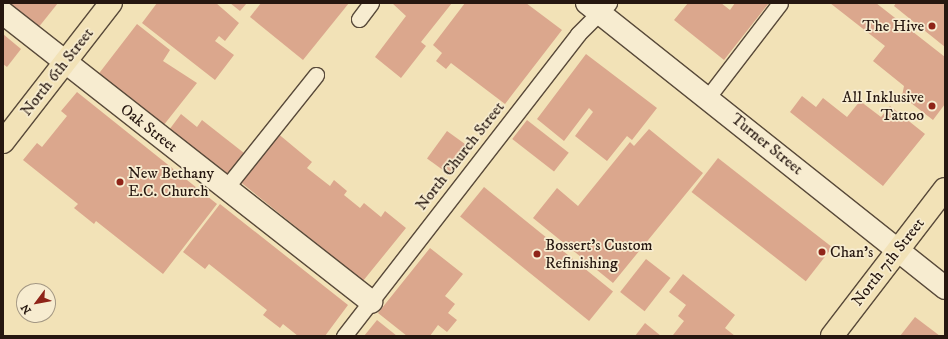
<!DOCTYPE html>
<html>
<head>
<meta charset="utf-8">
<style>
  body { margin:0 }
  #map { position:relative; width:948px; height:339px; overflow:hidden; background:#f2e2b7; font-family:"IM FELL DW Pica",serif }
  div>[style] { position:absolute }
  .building>* { inset:0; background:#dba78d; transform-origin:0 0 }
  .roads { filter:drop-shadow(1px 0 #594a3a) drop-shadow(-1px 0 #594a3a) drop-shadow(0 1px #594a3a) drop-shadow(0 -1px #594a3a) }
  .lane>* { height:15px; margin:-7.5px; padding:0 7.5px; transform-origin:7.5px; border-radius:7.5px; background:#f7ecd0 }
  .street>* { height:22px; margin:-11px; padding:0 11px; transform-origin:11px; border-radius:11px; background:#f7ecd0 }
  .secondary>* { height:22px; margin:-11px; padding:0 11px; transform-origin:11px; border-radius:11px; background:#f7ecd0 }
  .primary>* { height:22px; margin:-11px; padding:0 11px; transform-origin:11px; border-radius:11px; background:#f2e2b7 }
  .dots>* { width:11px; height:11px; translate:-50% -50%; box-sizing:border-box; border:2px solid #f7ecd0; border-radius:50% }
  span { translate:-50% -50%; white-space:nowrap; text-align:center; line-height:1.15; -webkit-text-stroke:3.5px #f7ecd0; paint-order:stroke }
  .poi-label { font-size:16px; color:#261710 }
  .right { translate:-100% -50%; text-align:right }
  .left { translate:0 -50%; text-align:left }
  .street-label { font-size:16px; color:#261710 }
  .frame { position:absolute; inset:0; border:4px solid #261710; pointer-events:none }
  .north { position:absolute; left:16px; top:283px; width:40px; height:40px; box-sizing:border-box; background:#f7ecd0; border:1px solid #a39783; border-radius:50%; rotate:238deg; font-size:11px; font-weight:700; line-height:16px; text-align:center; color:#261710 }
  .north::after { content:''; display:block; margin:auto; width:14px; height:18px; background:#8f2418; clip-path:polygon(50% 0,100% 100%,50% 72%,0 100%) }
</style>
</head>
<body>
<div id="map">
  <div class="building">
    <div style="clip-path:polygon(6px 3px,58px 3px,38px 28px)"></div>
    <div style="clip-path:polygon(157px 3px,216px 3px,239px 23px,225px 41px,219px 36px,215px 41px,234px 55px,215px 80px,142px 23px)"></div>
    <div style="clip-path:polygon(230px 3px,247px 3px,240px 11px)"></div>
    <div style="clip-path:polygon(261px 3px,349px 3px,303px 60px,250px 17px)"></div>
    <div style="clip-path:polygon(392px 3px,452px 3px,421px 42px,426px 46px,401px 78px,375px 57px,406px 16px)"></div>
    <div style="clip-path:polygon(465px 3px,526px 3px,562px 30px,505px 104px,451px 63px,446px 69px,436px 61px,442px 53px,433px 45px)"></div>
    <div style="clip-path:polygon(688px 3px,721px 3px,730px 10px,735px 3px,769px 3px,724px 60px,674px 20px)"></div>
    <div style="clip-path:polygon(830px 3px,876px 3px,945px 57px,945px 104px,933px 120px,902px 96px,904px 86px,873px 61px,885px 46px)"></div>
    <div style="clip-path:polygon(896px 3px,945px 3px,945px 47px,894px 6px)"></div>
    <div style="clip-path:polygon(137px 24px,170px 50px,163px 61px,197px 83px,163px 126px,97px 76px)"></div>
    <div style="clip-path:polygon(3px 34px,21px 49px,7px 67px,3px 64px)"></div>
    <div style="clip-path:polygon(586px 54px,657px 108px,632px 140px,627px 136px,607px 161px,575px 136px,593px 112px,589px 108px,564px 141px,537px 119px)"></div>
    <div style="clip-path:polygon(77px 92px,217px 204px,163px 274px,96px 221px,94px 224px,74px 208px,78px 204px,23px 160px,37px 143px,42px 147px,67px 116px,61px 111px)"></div>
    <div style="clip-path:polygon(802px 96px,816px 107px,823px 98px,847px 117px,860px 101px,881px 117px,890px 106px,925px 134px,883px 186px,790px 112px)"></div>
    <div style="clip-path:polygon(181px 114px,197px 127px,202px 120px,244px 153px,227px 175px,169px 130px)"></div>
    <div style="left:527px;top:120px;width:53px;height:24px;rotate:38deg"></div>
    <div style="clip-path:polygon(649px 129px,703px 173px,613px 283px,533px 218px,557px 188px,578px 206px,630px 142px,634px 146px)"></div>
    <div style="left:447px;top:131px;width:29px;height:34px;rotate:36deg"></div>
    <div style="clip-path:polygon(276px 132px,312px 162px,307px 168px,330px 186px,334px 180px,347px 191px,344px 195px,360px 208px,364px 203px,381px 217px,385px 211px,406px 228px,363px 281px,238px 180px)"></div>
    <div style="left:718px;top:158px;width:145px;height:43px;rotate:38deg"></div>
    <div style="left:484px;top:187px;width:166px;height:38px;rotate:39deg"></div>
    <div style="clip-path:polygon(220px 204px,348px 305px,325px 336px,298px 336px,283px 324px,280px 328px,263px 315px,267px 310px,209px 264px,205px 269px,183px 252px)"></div>
    <div style="clip-path:polygon(430px 248px,463px 274px,445px 296px,455px 304px,448px 313px,457px 320px,447px 332px,438px 325px,430px 336px,407px 336px,378px 313px)"></div>
    <div style="left:646px;top:259px;width:31px;height:42px;rotate:38deg"></div>
    <div style="clip-path:polygon(683px 274px,735px 315px,725px 328px,735px 336px,673px 335px,684px 321px,678px 316px,686px 305px,669px 292px)"></div>
    <div style="clip-path:polygon(915px 317px,940px 336px,900px 336px)"></div>
    <div style="clip-path:polygon(377px 320px,397px 336px,364px 336px)"></div>
    <div style="clip-path:polygon(645px 323px,661px 336px,635px 336px)"></div>
  </div>
  <div class="roads">
    <div class="lane">
      <div style="left:359px;top:19px;width:20px;rotate:-53deg"></div>
      <div style="left:708px;top:97px;width:118px;rotate:-52.5deg"></div>
      <div style="left:225px;top:189px;width:146px;rotate:-51.4deg"></div>
      <div style="left:344px;top:336px;width:382px;rotate:-52.2deg"></div>
      <div style="left:578px;top:34px;width:44px;rotate:-45deg"></div>
    </div>
    <div class="street">
      <div style="left:3px;top:13px;width:468px;rotate:38.1deg"></div>
    </div>
    <div class="secondary">
      <div style="left:587px;top:3px;width:458px;rotate:38.5deg"></div>
    </div>
    <div class="primary">
      <div style="left:3px;top:142px;width:176px;rotate:-52.2deg"></div>
      <div style="left:832px;top:336px;width:185px;rotate:-52.5deg"></div>
    </div>
  </div>
  <div class="dots">
    <div style="left:932px;top:26px;background:#8f2418"></div>
    <div style="left:932px;top:106px;background:#8f2418"></div>
    <div style="left:120px;top:182px;background:#8f2418"></div>
    <div style="left:822px;top:252px;background:#8f2418"></div>
    <div style="left:537px;top:254px;background:#8f2418"></div>
  </div>
  <div class="poi-label">
    <span class="right" style="left:924px;top:26px">The Hive</span>
    <span class="right" style="left:924px;top:106px">All Inklusive<br>Tattoo</span>
    <span class="left" style="left:128px;top:182px">New Bethany<br>E.C. Church</span>
    <span class="left" style="left:545px;top:254px">Bossert's Custom<br>Refinishing</span>
    <span class="left" style="left:830px;top:252px">Chan's</span>
  </div>
  <div class="street-label">
    <span style="left:57px;top:72px;rotate:-52deg">North 6th Street</span>
    <span style="left:149px;top:128px;rotate:38deg">Oak Street</span>
    <span style="left:767px;top:144px;rotate:39deg">Turner Street</span>
    <span style="left:460px;top:156px;rotate:-52deg">North Church Street</span>
    <span style="left:888px;top:262px;rotate:-52deg">North 7th Street</span>
  </div>
  <div class="frame"></div>
  <div class="north">N</div>
</div>
</body>
</html>
